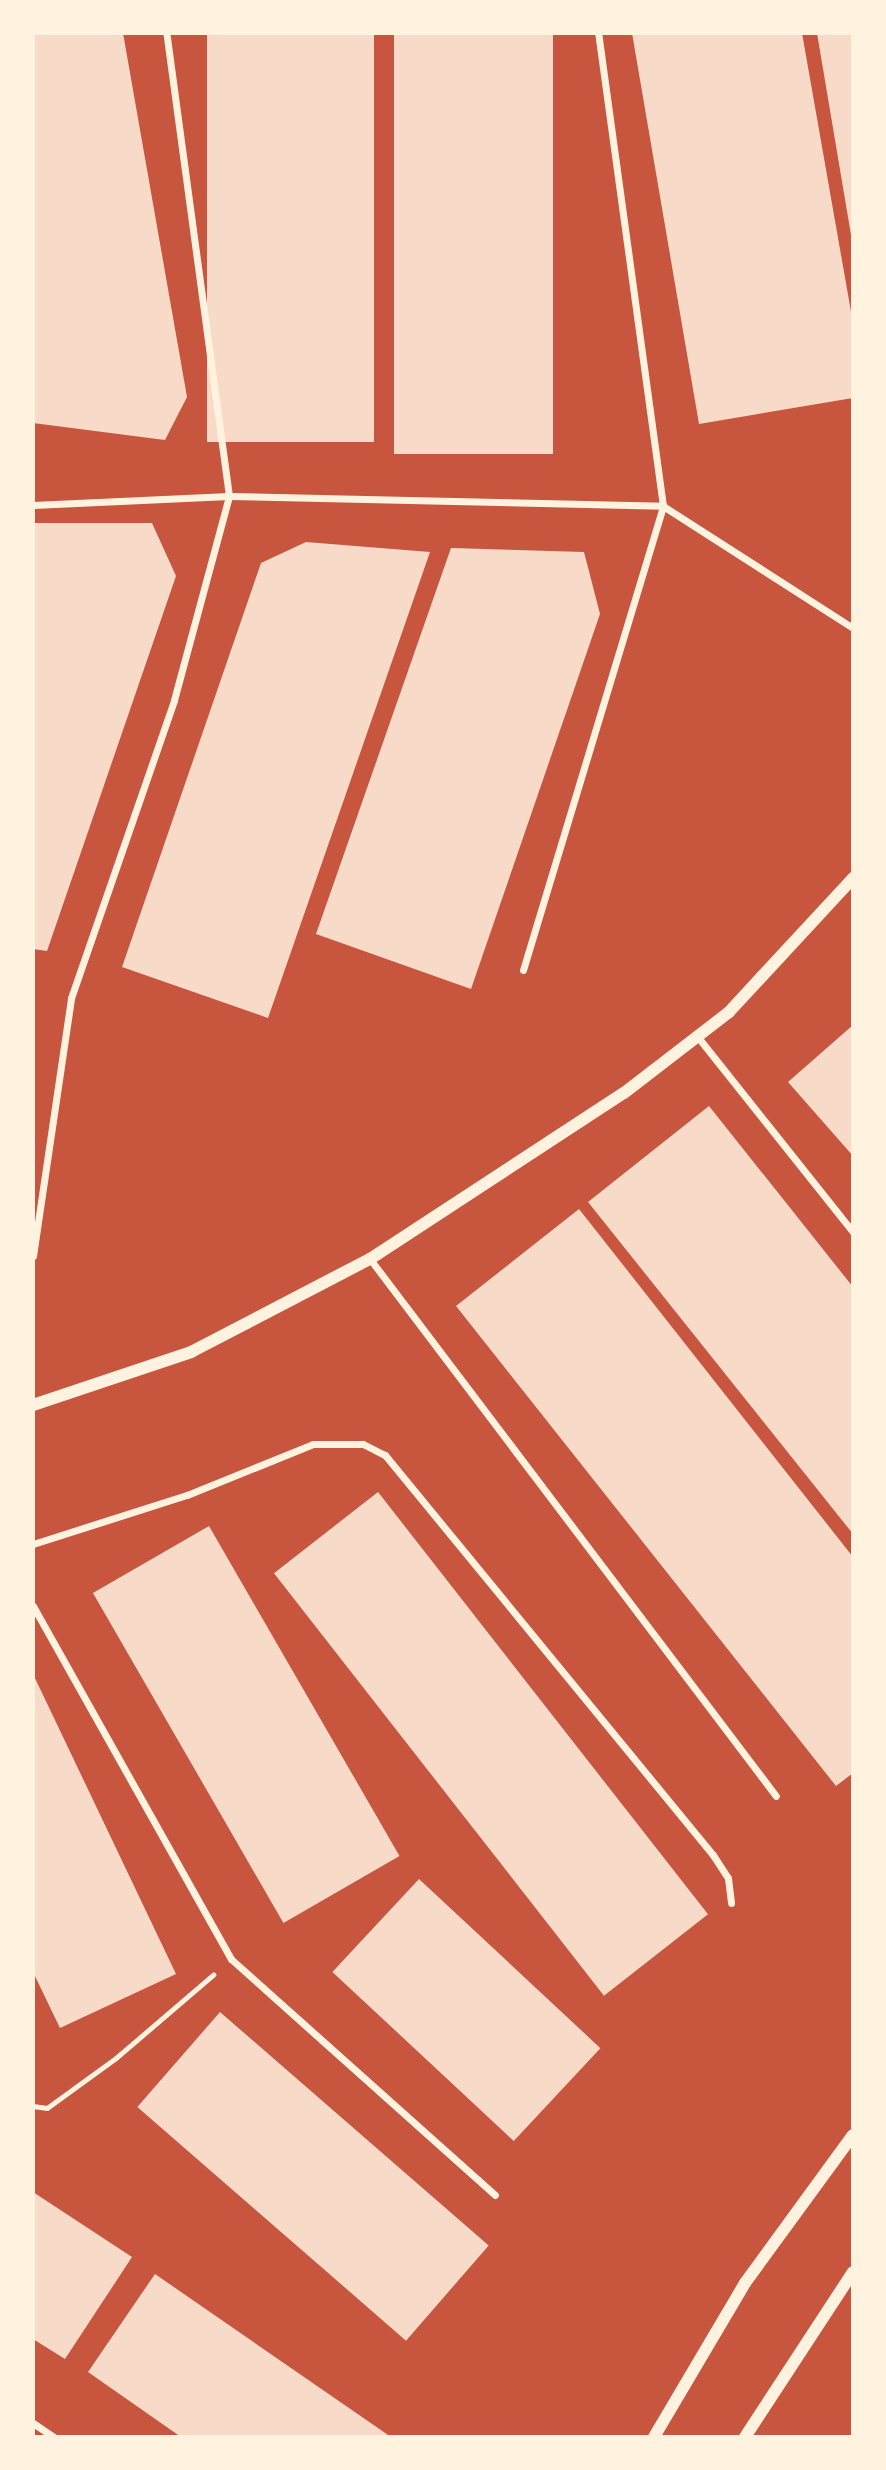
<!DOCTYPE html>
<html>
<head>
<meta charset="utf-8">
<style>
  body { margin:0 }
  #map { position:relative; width:886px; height:2470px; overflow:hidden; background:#c8553d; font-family:"Sofia Sans Condensed",sans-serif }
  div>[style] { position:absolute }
  .building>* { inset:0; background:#f7dbc8; transform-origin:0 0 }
  .path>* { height:4.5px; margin:-2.25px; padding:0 2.25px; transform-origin:2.25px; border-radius:2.25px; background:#fff3e0 }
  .minor>* { height:7px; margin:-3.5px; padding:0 3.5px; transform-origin:3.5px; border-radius:3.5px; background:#fff3e0 }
  .tertiary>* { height:12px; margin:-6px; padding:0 6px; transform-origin:6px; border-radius:6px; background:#fff3e0 }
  span { translate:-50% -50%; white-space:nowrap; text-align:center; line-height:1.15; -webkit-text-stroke:5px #fff3e0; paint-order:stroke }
  .frame { position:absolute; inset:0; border:35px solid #fff3e0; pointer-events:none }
</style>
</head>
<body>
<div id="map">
  <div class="building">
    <div style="clip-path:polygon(33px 33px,123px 33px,187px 397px,165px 440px,33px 423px)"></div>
    <div style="left:207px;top:33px;width:167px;height:409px"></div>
    <div style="left:394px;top:33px;width:159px;height:421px"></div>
    <div style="clip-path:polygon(632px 33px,802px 33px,853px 323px,853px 398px,699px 424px)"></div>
    <div style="clip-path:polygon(817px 33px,853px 33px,853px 235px,851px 235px)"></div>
    <div style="clip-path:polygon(33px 523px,152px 523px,176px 576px,47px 951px,33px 949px)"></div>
    <div style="clip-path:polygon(306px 542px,430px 552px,268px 1018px,122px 967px,261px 563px)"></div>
    <div style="clip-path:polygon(451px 548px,584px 552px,600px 614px,471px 989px,316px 934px)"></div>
    <div style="clip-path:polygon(853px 1025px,853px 1156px,788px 1082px)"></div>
    <div style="clip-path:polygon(709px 1106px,853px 1287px,853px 1534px,588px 1202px)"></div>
    <div style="clip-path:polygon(579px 1209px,853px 1557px,853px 1773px,836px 1786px,456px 1306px)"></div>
    <div style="left:378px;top:1492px;width:536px;height:132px;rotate:52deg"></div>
    <div style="left:209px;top:1526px;width:381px;height:134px;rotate:60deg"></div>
    <div style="clip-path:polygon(33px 1674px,176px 1974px,60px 2028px,33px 1972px)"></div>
    <div style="left:419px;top:1879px;width:248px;height:127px;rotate:43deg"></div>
    <div style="left:220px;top:2012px;width:356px;height:126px;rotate:41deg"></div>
    <div style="clip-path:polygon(33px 2192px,132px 2257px,65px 2359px,33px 2339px)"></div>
    <div style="clip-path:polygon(155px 2274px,391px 2437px,181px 2437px,88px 2372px)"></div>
  </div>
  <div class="path">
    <div style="left:33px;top:2106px;width:14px;rotate:8deg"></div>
    <div style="left:47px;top:2108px;width:85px;rotate:-35.9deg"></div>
    <div style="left:116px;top:2058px;width:128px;rotate:-40.6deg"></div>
  </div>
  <div class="minor">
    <div style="left:33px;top:505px;width:196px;rotate:-2.6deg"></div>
    <div style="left:229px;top:496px;width:434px;rotate:1.3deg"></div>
    <div style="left:663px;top:506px;width:226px;rotate:32.7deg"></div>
    <div style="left:523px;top:970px;width:485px;rotate:-73.2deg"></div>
    <div style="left:663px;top:506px;width:477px;rotate:-97.8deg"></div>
    <div style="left:697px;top:1036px;width:251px;rotate:51.5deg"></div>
    <div style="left:33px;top:1256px;width:261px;rotate:-81.6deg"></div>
    <div style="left:71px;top:998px;width:315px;rotate:-70.9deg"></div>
    <div style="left:174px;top:700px;width:211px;rotate:-74.9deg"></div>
    <div style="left:229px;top:496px;width:467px;rotate:-97.7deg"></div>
    <div style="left:370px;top:1259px;width:673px;rotate:52.91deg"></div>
    <div style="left:33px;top:1544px;width:162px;rotate:-17.7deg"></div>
    <div style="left:187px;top:1495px;width:136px;rotate:-22deg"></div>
    <div style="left:313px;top:1444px;width:50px"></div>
    <div style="left:363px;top:1444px;width:25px;rotate:27deg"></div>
    <div style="left:385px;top:1455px;width:517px;rotate:50.65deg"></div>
    <div style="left:713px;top:1855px;width:27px;rotate:57deg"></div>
    <div style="left:728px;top:1878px;width:25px;rotate:83deg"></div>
    <div style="left:33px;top:1606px;width:405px;rotate:60.7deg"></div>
    <div style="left:231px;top:1959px;width:354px;rotate:41.8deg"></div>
    <div style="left:33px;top:2423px;width:25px;rotate:34deg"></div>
  </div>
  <div class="tertiary">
    <div style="left:33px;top:1405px;width:167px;rotate:-18.5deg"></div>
    <div style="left:191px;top:1352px;width:202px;rotate:-27.5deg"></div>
    <div style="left:370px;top:1259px;width:303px;rotate:-33.2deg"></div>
    <div style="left:624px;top:1093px;width:133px;rotate:-37.6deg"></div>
    <div style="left:729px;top:1012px;width:183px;rotate:-47.2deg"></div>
    <div style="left:654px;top:2437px;width:179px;rotate:-59.4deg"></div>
    <div style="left:745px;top:2283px;width:183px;rotate:-53.9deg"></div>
    <div style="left:745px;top:2437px;width:197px;rotate:-56.8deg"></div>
  </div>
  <div class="frame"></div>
</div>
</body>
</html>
